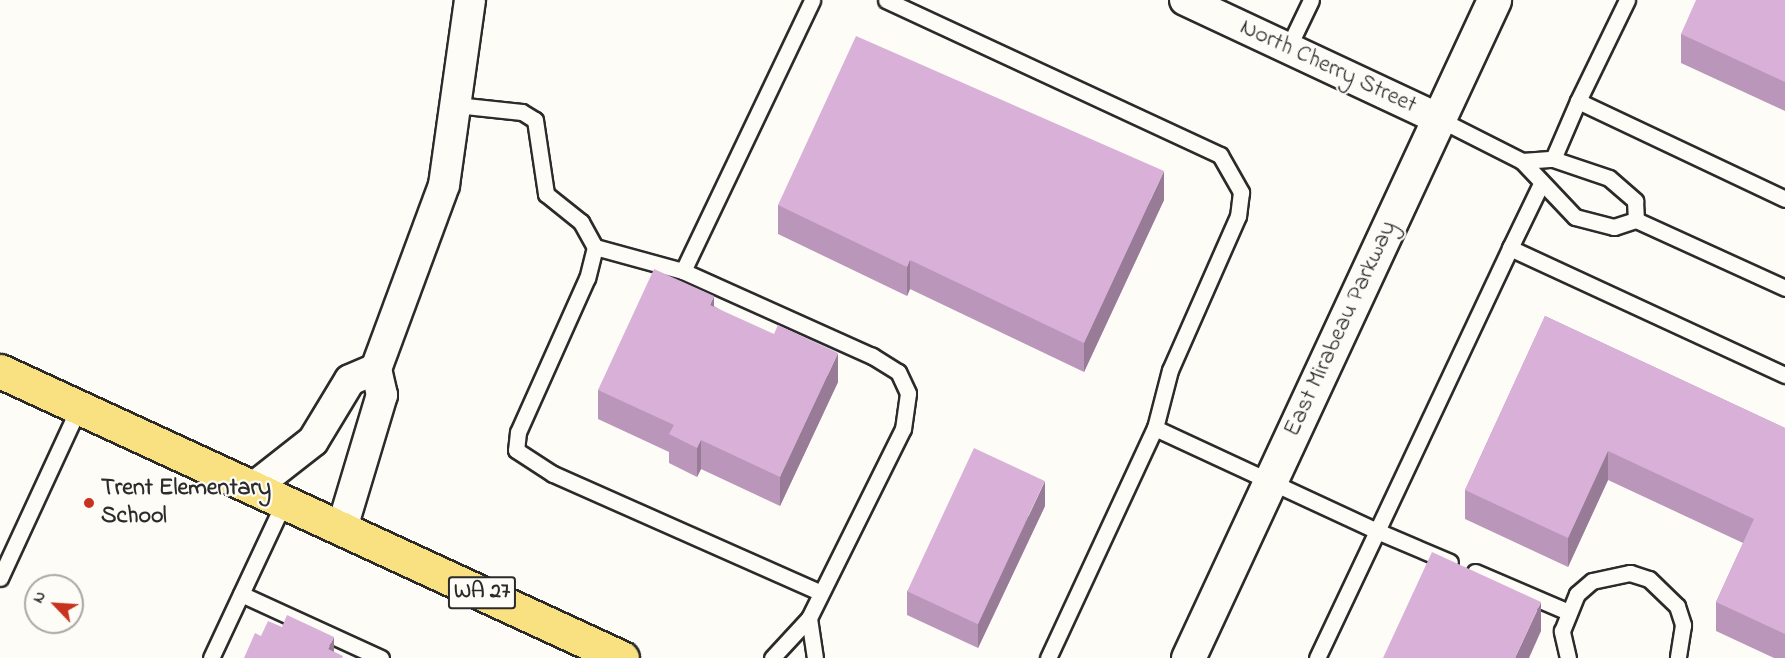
<!DOCTYPE html>
<html>
<head>
<meta charset="utf-8">
<style>
  body { margin:0 }
  #map { position:relative; width:1785px; height:658px; overflow:hidden; background:#fdfcf7; font-family:"Indie Flower",sans-serif }
  div>[style] { position:absolute }
  .roads { filter:drop-shadow(2px 0 #2b2b2b) drop-shadow(-2px 0 #2b2b2b) drop-shadow(0 2px #2b2b2b) drop-shadow(0 -2px #2b2b2b) }
  .lane>* { height:15px; margin:-7.5px; padding:0 7.5px; transform-origin:7.5px; border-radius:7.5px; background:#fdfcf7 }
  .street>* { height:30px; margin:-15px; padding:0 15px; transform-origin:15px; border-radius:15px; background:#fdfcf7 }
  .secondary>* { height:33px; margin:-16.5px; padding:0 16.5px; transform-origin:16.5px; border-radius:16.5px; background:#fdfcf7 }
  .primary>* { height:33px; margin:-16.5px; padding:0 16.5px; transform-origin:16.5px; border-radius:16.5px; background:#f9e181 }
  .wall>* { inset:0; background:#ba97ba }
  .shaded-wall>* { inset:0; background:#977b97 }
  .building>* { inset:0; background:#d8b0d8; transform-origin:0 0 }
  .dots>* { width:16px; height:16px; translate:-50% -50%; box-sizing:border-box; border:3px solid #fdfcf7; border-radius:50% }
  span { translate:-50% -50%; white-space:nowrap; text-align:center; line-height:1.15; -webkit-text-stroke:4.5px #fdfcf7; paint-order:stroke }
  .shield-label span { padding:2px 4px; background:#fdfcf7; border:2px solid; border-radius:4px; -webkit-text-stroke-width:0 }
  .shield-label { font-size:22px; color:#2b2b2b; font-weight:700 }
  .street-label { font-size:24px; color:#2b2b2b }
  .poi-label { font-size:24px; color:#2b2b2b; font-weight:700 }
  .left { translate:0 -50%; text-align:left }
  .north { position:absolute; left:24px; top:574px; width:60px; height:60px; box-sizing:border-box; background:#fdfcf7; border:2px solid #a9a8a5; border-radius:50%; rotate:295deg; font-size:16px; font-weight:700; line-height:24px; text-align:center; color:#2b2b2b }
  .north::after { content:''; display:block; margin:auto; width:21px; height:27px; background:#c8321e; clip-path:polygon(50% 0,100% 100%,50% 72%,0 100%) }
</style>
</head>
<body>
<div id="map">
  <div class="roads">
    <div class="lane">
      <div style="left:886px;top:0;width:368px;rotate:24.9deg"></div>
      <div style="left:1220px;top:155px;width:43px;rotate:60.4deg"></div>
      <div style="left:1241px;top:192px;width:24px;rotate:97deg"></div>
      <div style="left:1238px;top:216px;width:168px;rotate:113.8deg"></div>
      <div style="left:1170px;top:370px;width:60px;rotate:104.5deg"></div>
      <div style="left:1155px;top:428px;width:245px;rotate:24.9deg"></div>
      <div style="left:1377px;top:531px;width:313px;rotate:-64.8deg"></div>
      <div style="left:1510px;top:248px;width:303px;rotate:24.8deg"></div>
      <div style="left:1627px;top:0;width:112px;rotate:115.9deg"></div>
      <div style="left:1578px;top:101px;width:229px;rotate:25.3deg"></div>
      <div style="left:1288px;top:48px;width:53px;rotate:-64.4deg"></div>
      <div style="left:456px;top:105px;width:66px;rotate:6.1deg"></div>
      <div style="left:522px;top:112px;width:15px;rotate:32deg"></div>
      <div style="left:535px;top:120px;width:75px;rotate:81.5deg"></div>
      <div style="left:546px;top:194px;width:45px;rotate:38.7deg"></div>
      <div style="left:581px;top:222px;width:29px;rotate:61deg"></div>
      <div style="left:595px;top:247px;width:32px;rotate:104deg"></div>
      <div style="left:587px;top:278px;width:169px;rotate:114.1deg"></div>
      <div style="left:518px;top:432px;width:18px;rotate:96deg"></div>
      <div style="left:516px;top:450px;width:44px;rotate:33deg"></div>
      <div style="left:553px;top:474px;width:293px;rotate:23.9deg"></div>
      <div style="left:1439px;top:119px;width:93px;rotate:26.8deg"></div>
      <div style="left:1522px;top:161px;width:77px;rotate:46.6deg"></div>
      <div style="left:1575px;top:217px;width:40px;rotate:14.4deg"></div>
      <div style="left:1614px;top:227px;width:23px;rotate:-18deg"></div>
      <div style="left:1636px;top:220px;width:164px;rotate:24.5deg"></div>
      <div style="left:1553px;top:159px;width:63px;rotate:-66.7deg"></div>
      <div style="left:1522px;top:161px;width:31px;rotate:-4deg"></div>
      <div style="left:1553px;top:159px;width:59px;rotate:18.7deg"></div>
      <div style="left:1609px;top:178px;width:35px;rotate:41deg"></div>
      <div style="left:1635px;top:201px;width:19px;rotate:87deg"></div>
      <div style="left:595px;top:247px;width:91px;rotate:15.3deg"></div>
      <div style="left:1510px;top:248px;width:69px;rotate:-64.2deg"></div>
      <div style="left:1475px;top:572px;width:99px;rotate:23.2deg"></div>
      <div style="left:0;top:578px;width:188px;rotate:-65.2deg"></div>
      <div style="left:241px;top:594px;width:154px;rotate:24.6deg"></div>
      <div style="left:809px;top:618px;width:211px;rotate:-63.6deg"></div>
      <div style="left:903px;top:429px;width:36px;rotate:-82deg"></div>
      <div style="left:908px;top:393px;width:23px;rotate:-115deg"></div>
      <div style="left:898px;top:372px;width:31px;rotate:-148deg"></div>
      <div style="left:872px;top:356px;width:207px;rotate:-155.8deg"></div>
      <div style="left:683px;top:271px;width:300px;rotate:-64.5deg"></div>
      <div style="left:211px;top:658px;width:172px;rotate:-64.9deg"></div>
      <div style="left:772px;top:658px;width:54px;rotate:-47.2deg"></div>
      <div style="left:809px;top:618px;width:40px;rotate:81.5deg"></div>
      <div style="left:1048px;top:658px;width:254px;rotate:-65.1deg"></div>
      <div style="left:1317px;top:658px;width:140px;rotate:-64.7deg"></div>
      <div style="left:1377px;top:531px;width:79px;rotate:23deg"></div>
      <div style="left:1568px;top:658px;width:28px;rotate:-103deg"></div>
      <div style="left:1562px;top:631px;width:40px;rotate:-68deg"></div>
      <div style="left:1577px;top:594px;width:20px;rotate:-41deg"></div>
      <div style="left:1592px;top:581px;width:39px;rotate:-12deg"></div>
      <div style="left:1630px;top:573px;width:20px;rotate:18deg"></div>
      <div style="left:1649px;top:579px;width:39px;rotate:44deg"></div>
      <div style="left:1677px;top:606px;width:20px;rotate:72deg"></div>
      <div style="left:1683px;top:625px;width:33px;rotate:99deg"></div>
    </div>
    <div class="street">
      <div style="left:1185px;top:0;width:280px;rotate:25.1deg"></div>
      <div style="left:253px;top:488px;width:76px;rotate:-38.1deg"></div>
      <div style="left:313px;top:441px;width:71px;rotate:-58.8deg"></div>
      <div style="left:350px;top:380px;width:28px;rotate:-23deg"></div>
      <div style="left:342px;top:528px;width:139px;rotate:-73.3deg"></div>
      <div style="left:382px;top:395px;width:27px;rotate:-103deg"></div>
      <div style="left:376px;top:369px;width:196px;rotate:-69.7deg"></div>
      <div style="left:444px;top:185px;width:187px;rotate:-82deg"></div>
    </div>
    <div class="secondary">
      <div style="left:1188px;top:658px;width:726px;rotate:-65.06deg"></div>
    </div>
    <div class="primary">
      <div style="left:0;top:371px;width:685px;rotate:24.77deg"></div>
    </div>
  </div>
  <div class="wall">
    <div style="clip-path:polygon(1785px 0,1785px 111px,1681px 63px,1681px 34px)"></div>
    <div style="clip-path:polygon(1164px 200px,1084px 372px,910px 289px,907px 296px,778px 234px,778px 205px)"></div>
    <div style="clip-path:polygon(714px 306px,838px 382px,780px 506px,701px 469px,697px 477px,669px 463px,669px 452px,598px 419px,598px 390px)"></div>
    <div style="clip-path:polygon(1545px 316px,1785px 428px,1785px 658px,1774px 658px,1716px 631px,1716px 602px,1743px 543px,1608px 480px,1568px 567px,1465px 519px,1465px 490px)"></div>
    <div style="clip-path:polygon(1045px 506px,978px 648px,907px 615px,907px 591px)"></div>
  </div>
  <div class="shaded-wall">
    <div style="clip-path:polygon(1164px 171px,1164px 200px,1084px 372px,1084px 343px)"></div>
    <div style="clip-path:polygon(910px 260px,910px 289px,907px 296px,907px 267px)"></div>
    <div style="clip-path:polygon(714px 296px,714px 325px,710px 305px)"></div>
    <div style="clip-path:polygon(838px 353px,838px 382px,780px 506px,780px 477px)"></div>
    <div style="clip-path:polygon(701px 440px,701px 469px,697px 477px,697px 448px)"></div>
    <div style="clip-path:polygon(1608px 451px,1608px 480px,1568px 567px,1568px 538px)"></div>
    <div style="clip-path:polygon(1045px 481px,1045px 506px,978px 648px,978px 624px)"></div>
    <div style="clip-path:polygon(1541px 602px,1541px 631px,1529px 658px,1515px 658px)"></div>
    <div style="clip-path:polygon(334px 637px,334px 658px,328px 649px)"></div>
  </div>
  <div class="building">
    <div style="clip-path:polygon(1696px 0,1785px 0,1785px 82px,1681px 34px)"></div>
    <div style="clip-path:polygon(856px 36px,1164px 171px,1084px 343px,910px 260px,907px 267px,778px 205px)"></div>
    <div style="clip-path:polygon(654px 269px,714px 296px,710px 305px,774px 334px,778px 325px,838px 353px,780px 477px,701px 440px,697px 448px,669px 434px,674px 425px,598px 390px)"></div>
    <div style="clip-path:polygon(1545px 316px,1785px 428px,1785px 634px,1716px 602px,1754px 519px,1608px 451px,1568px 538px,1465px 490px)"></div>
    <div style="left:974px;top:448px;width:78px;height:158px;rotate:25deg"></div>
    <div style="clip-path:polygon(1432px 552px,1541px 602px,1515px 658px,1383px 658px)"></div>
    <div style="clip-path:polygon(287px 615px,334px 637px,328px 649px,343px 656px,342px 658px,244px 658px,255px 633px,261px 636px,268px 621px,282px 627px)"></div>
  </div>
  <div class="dots">
    <div style="left:89px;top:503px;background:#c8321e"></div>
  </div>
  <div class="shield-label">
    <span style="left:482px;top:593px">WA 27</span>
  </div>
  <div class="street-label">
    <span style="left:1328px;top:67px;rotate:25deg">North Cherry Street</span>
    <span style="left:1341px;top:329px;rotate:-65deg">East Mirabeau Parkway</span>
  </div>
  <div class="poi-label">
    <span class="left" style="left:101px;top:503px">Trent Elementary<br>School</span>
  </div>
  <div class="north">N</div>
</div>
</body>
</html>
